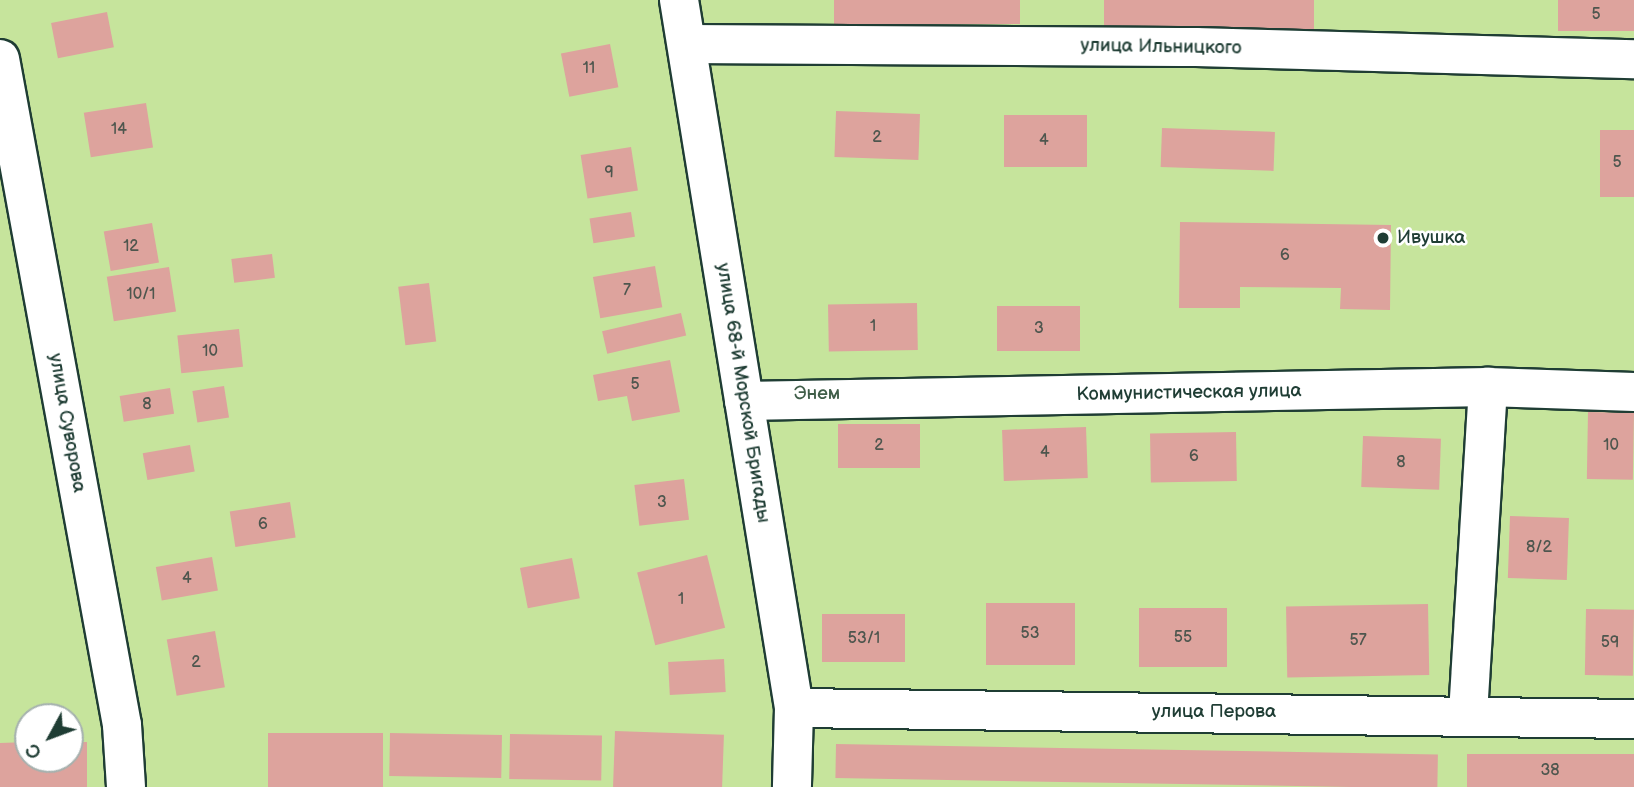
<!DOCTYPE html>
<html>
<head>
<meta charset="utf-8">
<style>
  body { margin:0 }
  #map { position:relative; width:1634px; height:787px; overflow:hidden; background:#fff; font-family:"Balsamiq Sans",sans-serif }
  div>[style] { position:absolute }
  .green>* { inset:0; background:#c6e49c }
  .building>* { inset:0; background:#dda39d; transform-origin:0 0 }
  .roads { filter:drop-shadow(2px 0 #1f3d34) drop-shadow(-2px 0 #1f3d34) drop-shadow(0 2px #1f3d34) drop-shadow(0 -2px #1f3d34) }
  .minor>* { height:38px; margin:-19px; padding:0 19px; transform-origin:19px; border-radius:19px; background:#fff }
  .dots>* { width:19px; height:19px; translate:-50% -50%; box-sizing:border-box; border:4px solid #fff; border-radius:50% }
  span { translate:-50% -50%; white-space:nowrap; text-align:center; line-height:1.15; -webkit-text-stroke:5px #fff; paint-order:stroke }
  .number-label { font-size:16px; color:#4e564e }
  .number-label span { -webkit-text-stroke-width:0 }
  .street-label { font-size:19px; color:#1f3d34 }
  .poi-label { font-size:19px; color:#1f3d34 }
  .left { translate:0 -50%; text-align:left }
  .park-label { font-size:19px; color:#405e49 }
  .north { position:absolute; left:14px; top:703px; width:70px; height:70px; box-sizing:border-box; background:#fff; border:2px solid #a5b1ae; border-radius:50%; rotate:229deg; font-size:19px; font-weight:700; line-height:28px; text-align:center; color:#1f3d34 }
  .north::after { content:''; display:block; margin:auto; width:24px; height:32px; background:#1f3d34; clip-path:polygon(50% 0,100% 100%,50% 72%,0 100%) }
</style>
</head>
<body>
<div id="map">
  <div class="green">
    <div style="clip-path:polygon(evenodd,0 0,1634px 0,1634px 787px,0 787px,0 0,28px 717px,70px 717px,70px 759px,28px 759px,28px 717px)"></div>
  </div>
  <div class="building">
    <div style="left:834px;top:0;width:186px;height:24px"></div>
    <div style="left:1104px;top:0;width:210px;height:30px"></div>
    <div style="left:1558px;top:0;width:76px;height:31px"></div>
    <div style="left:107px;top:12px;width:36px;height:57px;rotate:79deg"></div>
    <div style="left:610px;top:44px;width:44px;height:50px;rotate:79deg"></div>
    <div style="left:146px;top:103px;width:45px;height:63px;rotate:81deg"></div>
    <div style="left:920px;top:114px;width:46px;height:84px;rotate:92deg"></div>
    <div style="left:1004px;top:115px;width:83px;height:52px"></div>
    <div style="left:1162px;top:128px;width:113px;height:39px;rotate:2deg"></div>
    <div style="left:1600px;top:130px;width:34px;height:67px"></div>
    <div style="left:631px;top:147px;width:44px;height:51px;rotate:81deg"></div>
    <div style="left:631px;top:212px;width:25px;height:42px;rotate:81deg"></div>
    <div style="clip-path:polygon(1180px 222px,1391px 225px,1390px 310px,1340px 309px,1341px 288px,1240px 287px,1240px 308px,1179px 308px)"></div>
    <div style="left:152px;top:223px;width:40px;height:49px;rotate:80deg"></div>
    <div style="left:272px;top:254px;width:24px;height:41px;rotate:83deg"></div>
    <div style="left:655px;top:266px;width:42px;height:63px;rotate:80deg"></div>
    <div style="left:169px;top:267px;width:45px;height:63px;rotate:81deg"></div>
    <div style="left:429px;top:283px;width:59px;height:31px;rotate:83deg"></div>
    <div style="left:917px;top:303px;width:47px;height:89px;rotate:89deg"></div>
    <div style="left:1080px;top:306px;width:45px;height:83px;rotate:90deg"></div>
    <div style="left:681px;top:313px;width:23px;height:81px;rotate:77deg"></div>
    <div style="left:239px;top:329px;width:38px;height:62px;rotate:84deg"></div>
    <div style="clip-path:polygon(670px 360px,680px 412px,632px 421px,627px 396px,598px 401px,593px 375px)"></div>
    <div style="left:224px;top:386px;width:32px;height:32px;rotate:81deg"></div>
    <div style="left:170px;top:388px;width:26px;height:51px;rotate:81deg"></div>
    <div style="left:1588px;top:412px;width:46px;height:67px;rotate:1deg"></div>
    <div style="left:838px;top:424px;width:82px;height:44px"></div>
    <div style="left:1086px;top:427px;width:51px;height:84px;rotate:88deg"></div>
    <div style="left:1236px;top:432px;width:49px;height:86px;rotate:89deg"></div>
    <div style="left:1363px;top:436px;width:78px;height:51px;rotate:2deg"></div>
    <div style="left:190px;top:445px;width:27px;height:48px;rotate:80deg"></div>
    <div style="left:684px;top:479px;width:41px;height:50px;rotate:83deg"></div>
    <div style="left:290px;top:502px;width:36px;height:61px;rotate:81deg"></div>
    <div style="left:1510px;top:516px;width:59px;height:62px;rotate:2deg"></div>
    <div style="left:707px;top:555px;width:75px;height:72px;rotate:76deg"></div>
    <div style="left:212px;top:557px;width:34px;height:57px;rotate:80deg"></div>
    <div style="left:572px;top:558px;width:41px;height:53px;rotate:79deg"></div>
    <div style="left:1075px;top:603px;width:62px;height:89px;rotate:90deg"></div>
    <div style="left:1428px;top:604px;width:71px;height:142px;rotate:89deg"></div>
    <div style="left:1139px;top:608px;width:88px;height:59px"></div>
    <div style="left:1586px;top:609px;width:48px;height:66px;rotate:1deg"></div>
    <div style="left:905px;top:614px;width:48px;height:83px;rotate:90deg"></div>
    <div style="left:215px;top:631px;width:57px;height:49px;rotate:80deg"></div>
    <div style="left:724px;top:659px;width:33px;height:56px;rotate:87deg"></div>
    <div style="left:615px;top:731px;width:109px;height:56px;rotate:2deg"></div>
    <div style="left:268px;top:733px;width:115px;height:54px"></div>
    <div style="left:390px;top:733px;width:112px;height:43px;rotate:1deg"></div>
    <div style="left:510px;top:734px;width:92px;height:45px;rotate:1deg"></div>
    <div style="clip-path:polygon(28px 742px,28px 759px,70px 759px,70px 742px,87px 742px,87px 787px,0 787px,0 743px)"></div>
    <div style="left:836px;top:744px;width:602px;height:34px;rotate:1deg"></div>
    <div style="left:1467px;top:754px;width:167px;height:33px"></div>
  </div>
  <div class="roads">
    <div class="minor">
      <div style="left:679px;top:0;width:717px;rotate:80.77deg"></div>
      <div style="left:794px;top:708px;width:79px;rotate:91.5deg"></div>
      <div style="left:687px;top:44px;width:509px;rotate:0.34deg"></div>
      <div style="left:1196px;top:47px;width:438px;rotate:1.6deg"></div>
      <div style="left:0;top:59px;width:677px;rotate:79.62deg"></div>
      <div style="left:122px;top:725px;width:62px;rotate:86.3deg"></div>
      <div style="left:744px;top:401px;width:744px;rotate:-1.08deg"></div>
      <div style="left:1488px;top:387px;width:146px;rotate:2deg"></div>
      <div style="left:794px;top:708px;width:840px;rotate:0.75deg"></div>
      <div style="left:1468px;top:714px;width:328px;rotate:-86.5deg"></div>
    </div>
  </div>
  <div class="dots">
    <div style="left:1383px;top:238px;background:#1f3d34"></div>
  </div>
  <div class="number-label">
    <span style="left:1596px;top:15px">5</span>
    <span style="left:589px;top:69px">11</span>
    <span style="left:119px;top:130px">14</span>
    <span style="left:877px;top:138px">2</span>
    <span style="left:1044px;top:141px">4</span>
    <span style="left:1617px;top:163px">5</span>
    <span style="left:609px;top:173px">9</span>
    <span style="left:131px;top:247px">12</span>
    <span style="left:1285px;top:256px">6</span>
    <span style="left:627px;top:291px">7</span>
    <span style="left:141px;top:295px">10/1</span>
    <span style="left:873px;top:327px">1</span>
    <span style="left:1039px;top:329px">3</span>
    <span style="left:210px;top:352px">10</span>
    <span style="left:635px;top:385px">5</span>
    <span style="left:147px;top:405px">8</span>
    <span style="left:879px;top:446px">2</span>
    <span style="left:1611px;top:446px">10</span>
    <span style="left:1045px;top:453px">4</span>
    <span style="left:1194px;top:457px">6</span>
    <span style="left:1401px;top:463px">8</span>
    <span style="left:662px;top:503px">3</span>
    <span style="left:263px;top:525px">6</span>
    <span style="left:1539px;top:548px">8/2</span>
    <span style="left:187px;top:579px">4</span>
    <span style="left:681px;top:600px">1</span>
    <span style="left:1030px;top:634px">53</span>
    <span style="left:1183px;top:638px">55</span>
    <span style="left:864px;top:639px">53/1</span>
    <span style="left:1358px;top:641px">57</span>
    <span style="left:1610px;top:643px">59</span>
    <span style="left:196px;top:663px">2</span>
    <span style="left:1550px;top:771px">38</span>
  </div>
  <div class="street-label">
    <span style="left:1161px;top:47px;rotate:1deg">улица Ильницкого</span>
    <span style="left:743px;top:393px;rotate:81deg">улица 68-й Морской Бригады</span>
    <span style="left:1189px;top:393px;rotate:-1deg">Коммунистическая улица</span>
    <span style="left:67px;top:423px;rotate:80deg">улица Суворова</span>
    <span style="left:1214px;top:712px">улица Перова</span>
  </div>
  <div class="poi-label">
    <span class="left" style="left:1397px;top:238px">Ивушка</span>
  </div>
  <div class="park-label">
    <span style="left:817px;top:394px">Энем</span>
  </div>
  <div class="north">С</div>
</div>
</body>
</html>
